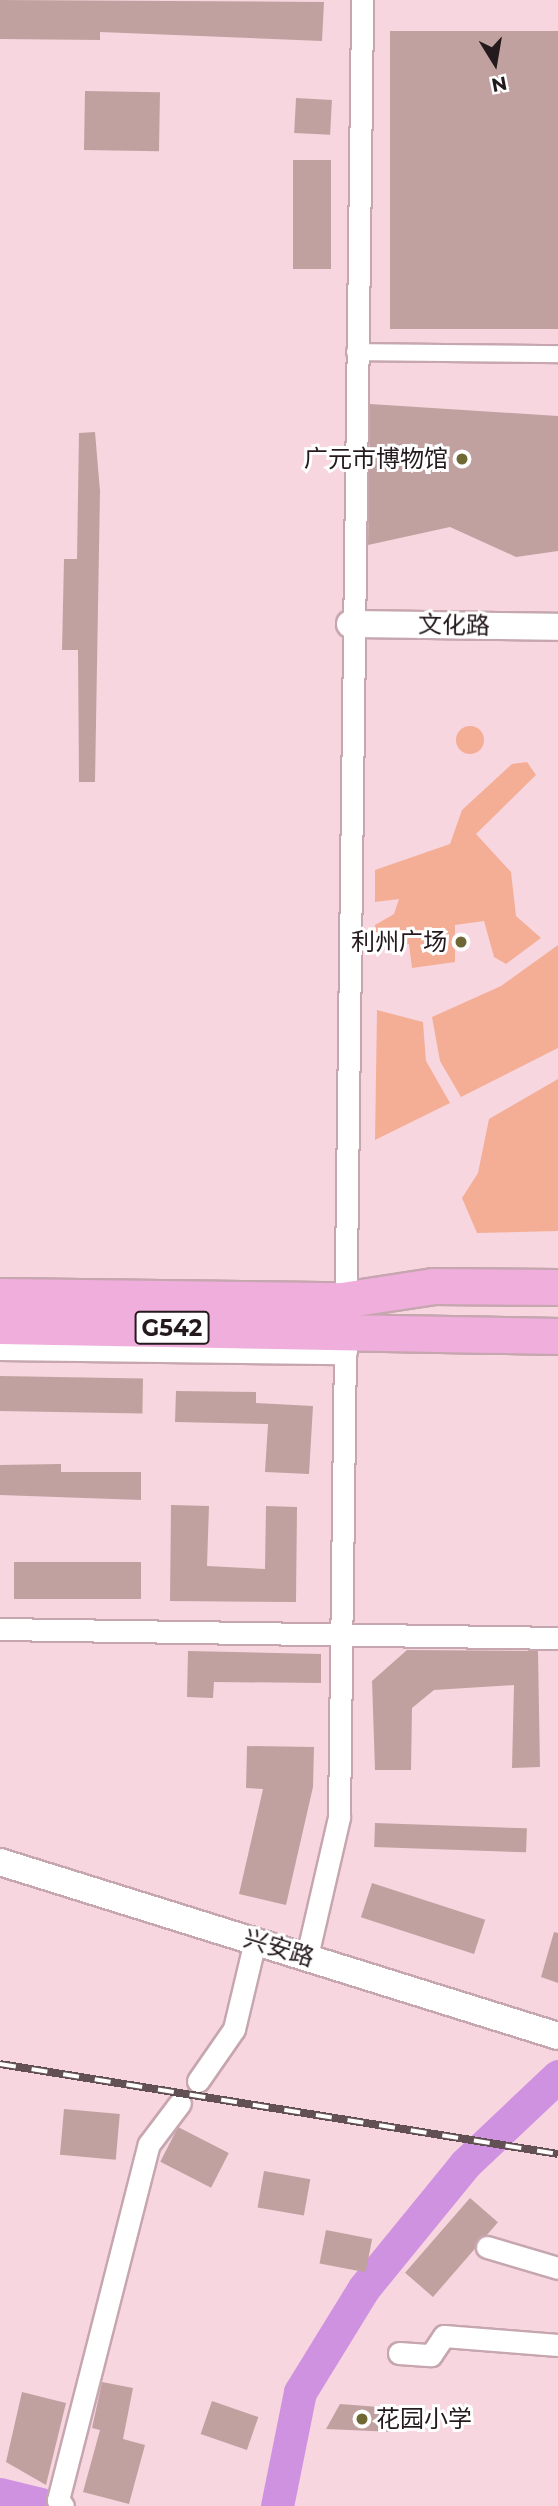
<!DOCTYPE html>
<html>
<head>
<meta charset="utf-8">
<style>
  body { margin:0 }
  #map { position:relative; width:558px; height:2506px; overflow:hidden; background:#f7d6df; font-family:Montserrat,"Noto Sans SC",sans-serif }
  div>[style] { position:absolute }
  .green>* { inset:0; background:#f4ae96 }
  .round { border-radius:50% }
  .river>* { height:33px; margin:-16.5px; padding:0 16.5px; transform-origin:16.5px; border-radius:16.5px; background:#cf92e1 }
  .building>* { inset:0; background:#c1a1a0; transform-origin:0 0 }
  .roads { filter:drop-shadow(2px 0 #c6a6af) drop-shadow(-2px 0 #c6a6af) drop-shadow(0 2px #c6a6af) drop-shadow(0 -2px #c6a6af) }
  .pedestrian>* { height:16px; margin:-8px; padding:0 8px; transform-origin:8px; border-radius:8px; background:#fff }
  .minor>* { height:21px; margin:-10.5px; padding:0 10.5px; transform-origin:10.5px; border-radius:10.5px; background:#fff }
  .tertiary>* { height:26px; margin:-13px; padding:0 13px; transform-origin:13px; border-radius:13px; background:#fff }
  .trunk>* { height:35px; margin:-17.5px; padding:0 17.5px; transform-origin:17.5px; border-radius:17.5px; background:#f0aedc }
  .rail>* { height:8px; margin-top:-4px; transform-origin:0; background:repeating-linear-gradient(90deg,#fff 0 16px,#625055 0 32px); box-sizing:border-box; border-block:2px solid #625055 }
  .dots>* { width:19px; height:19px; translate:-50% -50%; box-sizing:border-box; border:4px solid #fff; border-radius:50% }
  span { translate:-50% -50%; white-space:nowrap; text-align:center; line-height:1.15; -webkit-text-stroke:6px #fff; paint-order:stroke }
  .shield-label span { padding:2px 5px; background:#fff; border:2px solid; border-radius:5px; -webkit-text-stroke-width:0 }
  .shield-label { font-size:23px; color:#24191c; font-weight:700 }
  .poi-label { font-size:24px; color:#24191c }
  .right { translate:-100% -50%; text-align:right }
  .left { translate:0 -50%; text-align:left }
  .street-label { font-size:24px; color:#24191c }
  .north { position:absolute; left:460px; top:28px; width:70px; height:70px; -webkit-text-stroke:5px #fff; paint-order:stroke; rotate:169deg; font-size:19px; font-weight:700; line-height:28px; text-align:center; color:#24191c }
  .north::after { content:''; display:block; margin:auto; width:24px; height:32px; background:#24191c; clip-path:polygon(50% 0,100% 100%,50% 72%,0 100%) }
</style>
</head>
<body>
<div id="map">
  <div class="green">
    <div class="round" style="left:456px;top:726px;width:28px;height:28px"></div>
    <div style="clip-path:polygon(527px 762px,536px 775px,476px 834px,511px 872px,516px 916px,541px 938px,506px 964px,494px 957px,484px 921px,455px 925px,455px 962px,412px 968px,409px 944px,375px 948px,375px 925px,394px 914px,399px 899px,375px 902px,375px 870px,450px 844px,462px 810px,512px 764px)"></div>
    <div style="clip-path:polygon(558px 945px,558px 1048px,461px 1097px,440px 1061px,432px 1017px,501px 986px)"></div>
    <div style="clip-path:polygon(377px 1010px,423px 1022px,426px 1061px,450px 1103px,375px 1140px)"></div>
    <div style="clip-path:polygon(558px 1079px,558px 1231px,477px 1233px,462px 1198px,478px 1173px,489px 1119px)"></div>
  </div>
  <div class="river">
    <div style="left:0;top:2494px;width:42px;rotate:13.7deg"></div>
    <div style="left:277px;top:2506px;width:116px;rotate:-78.6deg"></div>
    <div style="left:300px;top:2392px;width:122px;rotate:-58.4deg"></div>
    <div style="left:364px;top:2288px;width:160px;rotate:-50.8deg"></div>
    <div style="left:465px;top:2164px;width:128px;rotate:-43.4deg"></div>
  </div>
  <div class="building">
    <div style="clip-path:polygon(0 0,324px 2px,322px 41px,100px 32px,100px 40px,0 39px)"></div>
    <div style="left:390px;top:31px;width:168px;height:298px"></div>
    <div style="left:85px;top:91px;width:75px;height:59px;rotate:1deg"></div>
    <div style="left:296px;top:98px;width:36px;height:35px;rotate:3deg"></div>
    <div style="left:293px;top:160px;width:38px;height:109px"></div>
    <div style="clip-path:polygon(370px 404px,558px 416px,558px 551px,516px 557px,450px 527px,368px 545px)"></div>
    <div style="clip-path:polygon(95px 432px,100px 491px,95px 782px,79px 782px,78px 650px,62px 650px,64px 559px,77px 559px,79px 433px)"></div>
    <div style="left:0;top:1376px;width:143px;height:35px;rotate:1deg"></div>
    <div style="clip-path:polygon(176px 1391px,256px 1392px,256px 1403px,313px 1406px,309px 1474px,265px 1472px,268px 1424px,175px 1422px)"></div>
    <div style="clip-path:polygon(61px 1464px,61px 1472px,141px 1472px,141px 1500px,0 1495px,0 1465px)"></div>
    <div style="clip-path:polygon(171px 1505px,209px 1506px,207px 1566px,265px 1569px,266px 1506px,297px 1507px,296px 1602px,170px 1601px)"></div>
    <div style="left:14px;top:1562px;width:127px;height:37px"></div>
    <div style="clip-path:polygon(407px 1650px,538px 1651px,540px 1767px,512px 1768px,514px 1685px,434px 1690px,412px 1708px,411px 1770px,375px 1770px,372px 1681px)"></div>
    <div style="clip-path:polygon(188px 1651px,321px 1654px,321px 1683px,214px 1682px,213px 1698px,187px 1697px)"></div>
    <div style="clip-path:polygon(247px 1746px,314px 1747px,313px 1787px,286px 1905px,239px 1894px,263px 1789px,246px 1788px)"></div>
    <div style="left:375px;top:1823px;width:152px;height:24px;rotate:2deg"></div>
    <div style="left:372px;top:1883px;width:119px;height:36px;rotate:18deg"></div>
    <div style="clip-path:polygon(554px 1932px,558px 1933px,558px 1983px,541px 1977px)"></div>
    <div style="left:64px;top:2109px;width:56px;height:46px;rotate:5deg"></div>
    <div style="left:178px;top:2127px;width:57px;height:39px;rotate:27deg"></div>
    <div style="left:264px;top:2171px;width:47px;height:37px;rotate:10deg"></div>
    <div style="left:470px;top:2198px;width:37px;height:99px;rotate:41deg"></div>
    <div style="left:326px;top:2230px;width:47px;height:34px;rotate:11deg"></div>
    <div style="clip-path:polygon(102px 2382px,133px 2388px,123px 2439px,145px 2445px,129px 2504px,83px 2492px,100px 2430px,92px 2428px)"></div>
    <div style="clip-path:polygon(22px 2392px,66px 2403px,46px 2485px,6px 2462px)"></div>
    <div style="left:212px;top:2401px;width:49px;height:35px;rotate:19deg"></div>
    <div style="clip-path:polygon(340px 2404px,392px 2408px,394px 2432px,326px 2429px)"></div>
  </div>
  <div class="roads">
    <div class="pedestrian">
      <div style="left:355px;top:352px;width:203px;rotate:0.6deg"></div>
    </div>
    <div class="minor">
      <div style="left:0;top:1629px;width:558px;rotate:0.92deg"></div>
      <div style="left:307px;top:1956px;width:143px;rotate:-77deg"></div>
      <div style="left:339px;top:1817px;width:1817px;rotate:-89.27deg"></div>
      <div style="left:198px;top:2081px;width:63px;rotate:-55.3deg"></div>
      <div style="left:234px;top:2029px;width:90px;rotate:-76.6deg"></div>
      <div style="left:487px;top:2247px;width:74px;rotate:16.5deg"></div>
      <div style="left:399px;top:2353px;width:32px;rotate:4deg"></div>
      <div style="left:431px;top:2355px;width:23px;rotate:-56deg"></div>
      <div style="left:444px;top:2336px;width:114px;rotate:4.5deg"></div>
      <div style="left:63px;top:2506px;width:8px;rotate:-130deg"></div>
      <div style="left:58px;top:2500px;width:367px;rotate:-75.7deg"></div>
      <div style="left:149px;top:2144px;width:51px;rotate:-52.9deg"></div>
    </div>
    <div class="tertiary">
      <div style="left:350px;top:624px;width:208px;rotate:0.8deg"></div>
      <div style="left:0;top:1347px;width:344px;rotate:0.7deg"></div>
      <div style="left:0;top:1862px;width:584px;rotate:17.32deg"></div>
    </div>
    <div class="trunk">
      <div style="left:0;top:1296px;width:342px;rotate:0.7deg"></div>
      <div style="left:342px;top:1300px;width:92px;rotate:-8.7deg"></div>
      <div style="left:433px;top:1286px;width:125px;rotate:0.5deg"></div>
      <div style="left:0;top:1326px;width:558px;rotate:1.03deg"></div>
    </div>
  </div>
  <div class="rail">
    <div style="left:0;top:2064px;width:565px;rotate:9.16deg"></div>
  </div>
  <div class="dots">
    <div style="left:462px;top:459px;background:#706834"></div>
    <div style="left:461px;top:942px;background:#706834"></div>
    <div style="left:362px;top:2419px;background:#706834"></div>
  </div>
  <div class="shield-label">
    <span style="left:172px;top:1328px">G542</span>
  </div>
  <div class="poi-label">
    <span class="right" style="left:448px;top:459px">广元市博物馆</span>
    <span class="right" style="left:447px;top:942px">利州广场</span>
    <span class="left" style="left:376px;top:2419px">花园小学</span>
  </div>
  <div class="street-label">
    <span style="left:454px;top:625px;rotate:1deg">文化路</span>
    <span style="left:279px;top:1948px;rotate:17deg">兴安路</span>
  </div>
  <div class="north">N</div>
</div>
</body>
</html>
